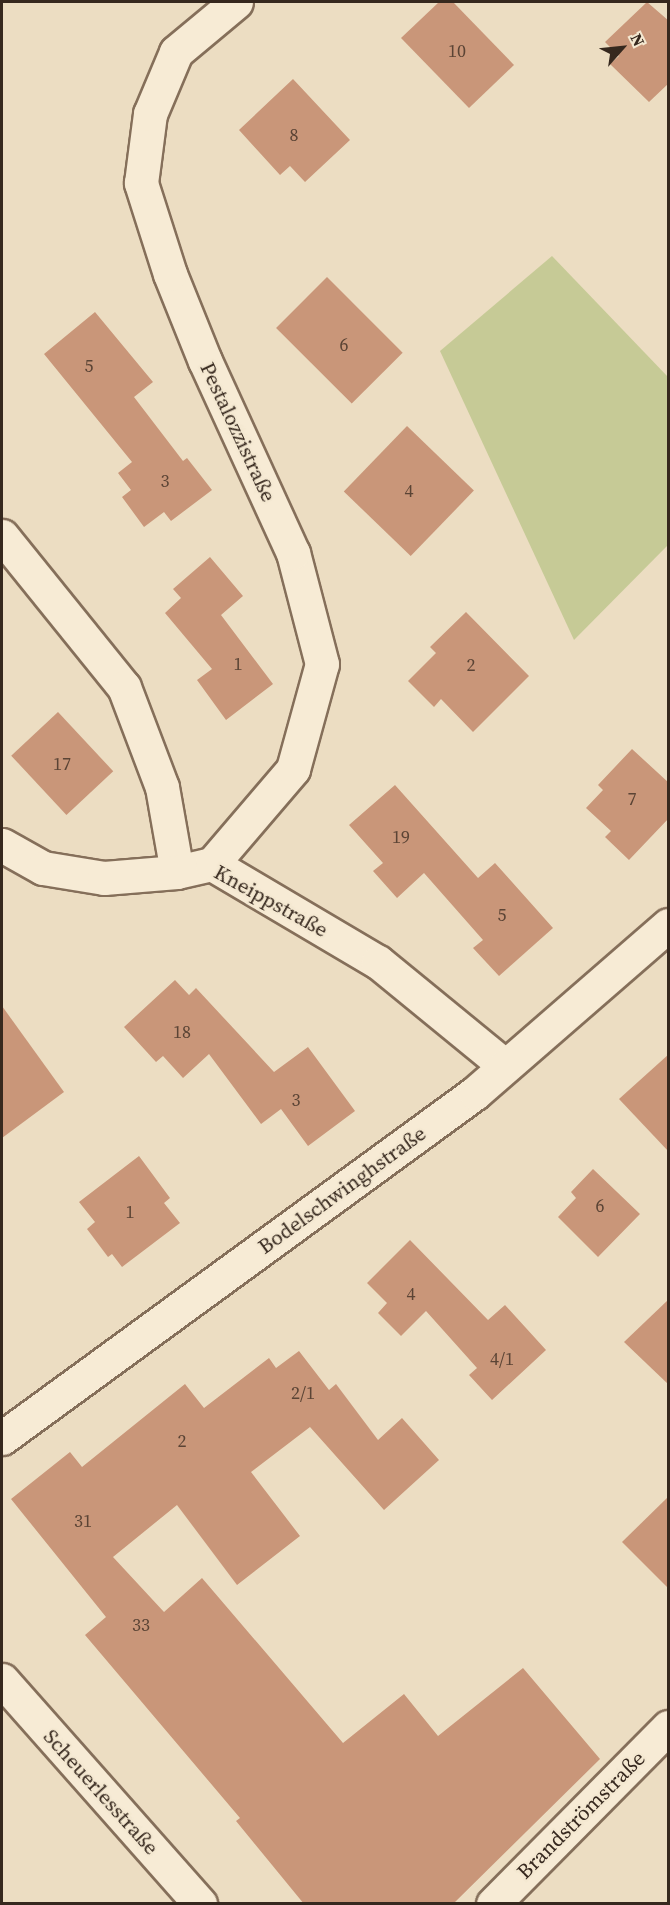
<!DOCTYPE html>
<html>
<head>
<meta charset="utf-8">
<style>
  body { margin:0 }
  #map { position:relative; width:670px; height:1905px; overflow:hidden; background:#ecddc2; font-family:"Source Serif 4",serif }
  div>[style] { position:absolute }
  .green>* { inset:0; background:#c6ca96 }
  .building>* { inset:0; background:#c99679; transform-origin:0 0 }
  .roads { filter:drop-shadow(2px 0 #856f5a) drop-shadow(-2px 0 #856f5a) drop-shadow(0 2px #856f5a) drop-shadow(0 -2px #856f5a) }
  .street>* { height:33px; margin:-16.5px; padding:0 16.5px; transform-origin:16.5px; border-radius:16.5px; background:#f7ebd5 }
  span { translate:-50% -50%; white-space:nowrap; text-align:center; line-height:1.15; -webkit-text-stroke:4.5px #f4e8d1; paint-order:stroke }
  .number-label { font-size:18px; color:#5b4435 }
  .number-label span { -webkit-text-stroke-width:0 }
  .street-label { font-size:21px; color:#36281e }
  .frame { position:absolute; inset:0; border:3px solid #36281e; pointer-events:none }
  .north { position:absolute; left:592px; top:18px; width:60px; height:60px; -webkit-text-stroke:4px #f4e8d1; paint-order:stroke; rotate:63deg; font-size:16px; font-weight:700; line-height:24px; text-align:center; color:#36281e }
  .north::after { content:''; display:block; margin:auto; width:21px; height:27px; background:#36281e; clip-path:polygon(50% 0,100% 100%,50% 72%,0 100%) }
</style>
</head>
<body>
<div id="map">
  <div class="green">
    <div style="clip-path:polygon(552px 256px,668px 377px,668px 545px,574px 640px,440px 351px)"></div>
  </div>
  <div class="building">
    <div style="clip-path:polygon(439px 2px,453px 2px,514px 65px,469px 108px,401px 38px)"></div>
    <div style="clip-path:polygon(647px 2px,669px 21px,669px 83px,649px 102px,610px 64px,619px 56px,605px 42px)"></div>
    <div style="clip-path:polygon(293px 79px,350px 140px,305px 182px,290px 166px,280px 175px,239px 130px)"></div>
    <div style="left:327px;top:277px;width:107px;height:72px;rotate:45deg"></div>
    <div style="clip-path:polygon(95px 312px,153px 382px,134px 397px,183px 461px,187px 458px,212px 490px,171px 521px,164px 512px,144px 527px,122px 497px,131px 490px,118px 473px,132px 462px,44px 354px)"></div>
    <div style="left:407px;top:426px;width:93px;height:91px;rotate:44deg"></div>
    <div style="clip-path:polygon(210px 557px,243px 596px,221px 615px,273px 684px,226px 720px,197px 680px,212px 669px,165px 613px,181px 598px,173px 589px)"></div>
    <div style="clip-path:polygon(466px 612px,529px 676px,473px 732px,441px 699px,434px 707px,408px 681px,436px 653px,430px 647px)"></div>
    <div style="left:58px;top:712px;width:81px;height:64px;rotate:47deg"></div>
    <div style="clip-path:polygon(632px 749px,669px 783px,669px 818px,629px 860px,605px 837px,611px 831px,586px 808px,603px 790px,598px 785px)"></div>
    <div style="clip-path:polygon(395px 785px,478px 878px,495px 863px,553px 928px,499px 976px,473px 948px,483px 940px,424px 873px,397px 898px,373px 871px,383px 863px,349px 825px)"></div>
    <div style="clip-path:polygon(175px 980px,189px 995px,196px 988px,274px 1072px,308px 1047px,355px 1111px,308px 1146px,281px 1109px,261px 1124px,209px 1054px,183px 1078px,163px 1056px,156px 1062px,124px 1027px)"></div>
    <div style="clip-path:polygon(2px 1006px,64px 1092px,2px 1138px)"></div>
    <div style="clip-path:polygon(669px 1054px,669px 1152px,619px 1099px)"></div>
    <div style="clip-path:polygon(139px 1156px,170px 1198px,164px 1203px,180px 1223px,122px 1267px,112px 1254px,108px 1257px,87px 1229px,95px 1222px,79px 1202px)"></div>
    <div style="clip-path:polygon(593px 1169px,640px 1214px,598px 1257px,558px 1217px,576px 1198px,571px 1192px)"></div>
    <div style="clip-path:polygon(410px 1240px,488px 1320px,505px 1305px,546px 1350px,492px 1400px,469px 1375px,477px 1368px,426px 1311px,401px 1336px,378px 1313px,387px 1303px,367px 1283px)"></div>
    <div style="clip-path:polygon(669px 1299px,669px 1385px,624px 1342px)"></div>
    <div style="clip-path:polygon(299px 1351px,329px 1390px,336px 1384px,378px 1440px,402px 1418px,439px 1460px,384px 1510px,310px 1427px,251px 1472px,300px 1536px,237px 1585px,177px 1505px,113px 1557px,164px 1612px,202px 1578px,343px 1743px,404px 1694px,438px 1736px,523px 1668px,600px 1759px,453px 1904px,304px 1904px,236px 1821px,240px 1818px,85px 1635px,106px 1617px,11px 1499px,70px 1452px,82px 1467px,185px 1384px,204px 1408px,269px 1358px,276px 1368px)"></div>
    <div style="clip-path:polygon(669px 1496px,669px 1589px,622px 1542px)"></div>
  </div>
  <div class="roads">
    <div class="street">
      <div style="left:2px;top:536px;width:194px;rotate:51.1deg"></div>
      <div style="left:124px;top:687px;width:107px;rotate:69.2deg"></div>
      <div style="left:162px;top:787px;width:86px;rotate:80deg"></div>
      <div style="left:2px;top:845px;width:47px;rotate:29.3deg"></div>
      <div style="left:43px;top:868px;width:62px;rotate:9.3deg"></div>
      <div style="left:104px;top:878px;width:73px;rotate:-4.7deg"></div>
      <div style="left:177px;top:872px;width:36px;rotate:-13deg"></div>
      <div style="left:212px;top:864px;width:193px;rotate:30.6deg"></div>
      <div style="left:378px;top:962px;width:164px;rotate:39.3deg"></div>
      <div style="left:212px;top:864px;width:125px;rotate:-49.5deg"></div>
      <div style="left:293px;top:769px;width:109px;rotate:-74.6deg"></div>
      <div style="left:322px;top:664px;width:115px;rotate:-104.6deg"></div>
      <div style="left:293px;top:553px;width:211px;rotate:-114.6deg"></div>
      <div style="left:205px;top:361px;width:94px;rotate:-111.9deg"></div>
      <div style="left:170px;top:274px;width:96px;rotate:-107.7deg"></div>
      <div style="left:141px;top:183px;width:70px;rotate:-82.6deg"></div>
      <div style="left:150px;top:114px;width:67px;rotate:-67.2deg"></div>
      <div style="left:176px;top:52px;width:78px;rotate:-39.8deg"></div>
      <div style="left:2px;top:1438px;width:585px;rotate:-36.11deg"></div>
      <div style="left:475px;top:1093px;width:256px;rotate:-41deg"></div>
      <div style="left:2px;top:1680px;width:299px;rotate:48.5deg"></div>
      <div style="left:493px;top:1904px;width:249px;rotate:-45.3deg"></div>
    </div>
  </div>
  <div class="number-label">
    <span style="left:457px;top:51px">10</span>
    <span style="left:294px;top:135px">8</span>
    <span style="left:344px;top:345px">6</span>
    <span style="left:89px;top:366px">5</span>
    <span style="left:165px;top:481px">3</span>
    <span style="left:409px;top:491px">4</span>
    <span style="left:238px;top:664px">1</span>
    <span style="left:471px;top:665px">2</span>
    <span style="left:62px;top:764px">17</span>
    <span style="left:632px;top:799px">7</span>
    <span style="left:401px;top:837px">19</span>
    <span style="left:502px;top:915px">5</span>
    <span style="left:182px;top:1032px">18</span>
    <span style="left:296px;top:1100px">3</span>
    <span style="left:600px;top:1206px">6</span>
    <span style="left:130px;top:1212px">1</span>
    <span style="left:411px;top:1294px">4</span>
    <span style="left:502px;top:1359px">4/1</span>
    <span style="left:303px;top:1393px">2/1</span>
    <span style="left:182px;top:1441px">2</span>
    <span style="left:83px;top:1521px">31</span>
    <span style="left:141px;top:1625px">33</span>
  </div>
  <div class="street-label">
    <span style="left:238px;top:432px;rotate:65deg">Pestalozzistraße</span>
    <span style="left:271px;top:901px;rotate:29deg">Kneippstraße</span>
    <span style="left:342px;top:1190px;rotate:-36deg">Bodelschwinghstraße</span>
    <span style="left:101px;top:1792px;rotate:48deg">Scheuerlesstraße</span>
    <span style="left:581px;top:1815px;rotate:-45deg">Brandströmstraße</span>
  </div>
  <div class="frame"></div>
  <div class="north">N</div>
</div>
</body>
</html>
